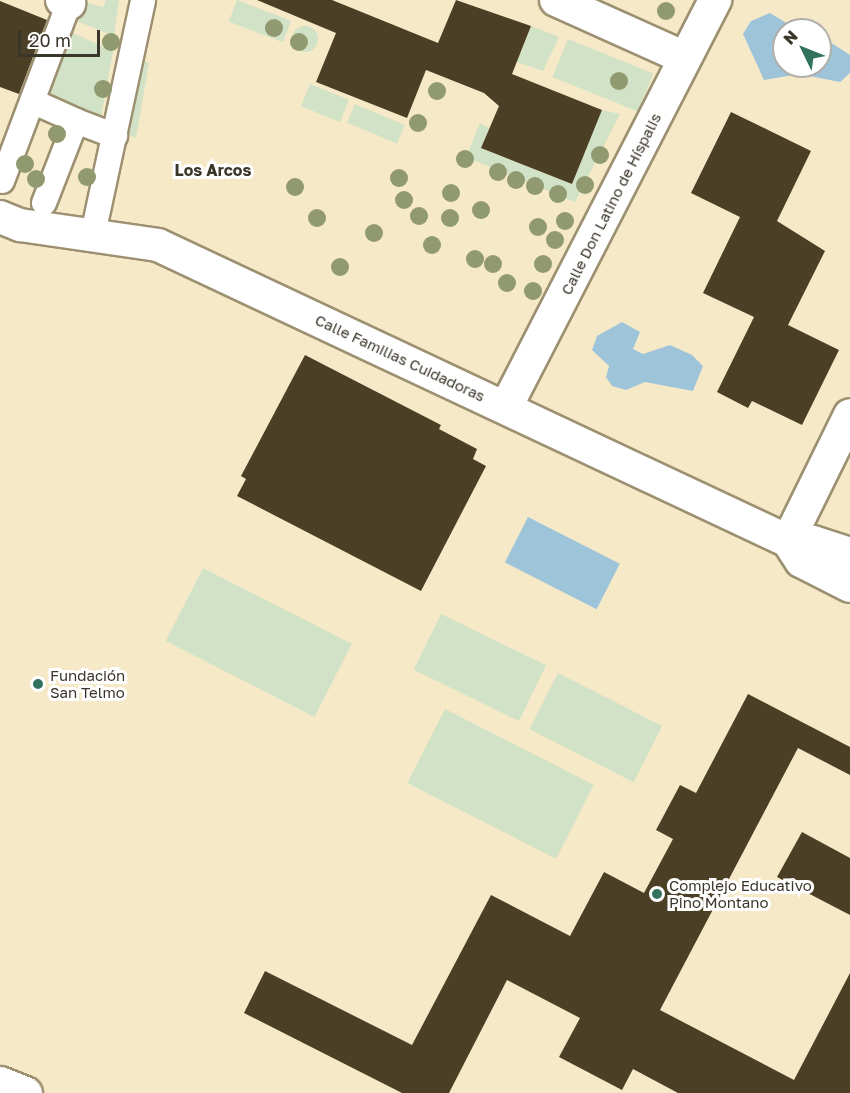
<!DOCTYPE html>
<html>
<head>
<meta charset="utf-8">
<style>
  body { margin:0 }
  #map { position:relative; width:850px; height:1093px; overflow:hidden; background:#f6e9c8; font-family:"Golos Text",sans-serif }
  div>[style] { position:absolute }
  .green>* { inset:0; background:#d1e2c6; transform-origin:0 0 }
  .round { border-radius:50% }
  .water>* { inset:0; background:#9ec4d9; transform-origin:0 0 }
  .building>* { inset:0; background:#4b4025 }
  .roads { filter:drop-shadow(2px 0 #9c9071) drop-shadow(-2px 0 #9c9071) drop-shadow(0 2px #9c9071) drop-shadow(0 -2px #9c9071) }
  .pedestrian>* { height:24px; margin:-12px; padding:0 12px; transform-origin:12px; border-radius:12px; background:#fff }
  .minor>* { height:32px; margin:-16px; padding:0 16px; transform-origin:16px; border-radius:16px; background:#fff }
  .primary>* { height:33px; margin:-16.5px; padding:0 16.5px; transform-origin:16.5px; border-radius:16.5px; background:#fff }
  .trees>* { width:18px; height:18px; margin:-9px; border-radius:50%; background:#90996f }
  .dots>* { width:16px; height:16px; translate:-50% -50%; box-sizing:border-box; border:3px solid #fff; border-radius:50% }
  span { translate:-50% -50%; white-space:nowrap; text-align:center; line-height:1.15; -webkit-text-stroke:6px #fff; paint-order:stroke }
  .street-label { font-size:15px; color:#3b362a }
  .poi-label { font-size:15px; color:#3b362a }
  .left { translate:0 -50%; text-align:left }
  .neighbourhood-label { font-size:16px; color:#3b362a; font-weight:700 }
  .north { position:absolute; left:772px; top:18px; width:60px; height:60px; box-sizing:border-box; background:#fff; border:2px solid #b1afaa; border-radius:50%; rotate:313deg; font-size:16px; font-weight:700; line-height:24px; text-align:center; color:#3b362a }
  .north::after { content:''; display:block; margin:auto; width:21px; height:27px; background:#33725f; clip-path:polygon(50% 0,100% 100%,50% 72%,0 100%) }
  .scale { position:absolute; left:18px; top:30px; width:82px; height:27px; box-sizing:border-box; border:3px solid #3b362a; border-top:0; padding-left:8px; font-size:18px; line-height:21px; white-space:nowrap; color:#3b362a; -webkit-text-stroke:4px #fff; paint-order:stroke }
</style>
</head>
<body>
<div id="map">
  <div class="green">
    <div style="clip-path:polygon(77px 0,103px 7px,106px 0,119px 0,114px 36px,69px 18px)"></div>
    <div style="left:237px;top:0;width:58px;height:23px;rotate:21deg"></div>
    <div style="clip-path:polygon(531px 26px,559px 37px,543px 71px,508px 59px,521px 53px)"></div>
    <div class="round" style="left:292px;top:26px;width:26px;height:26px"></div>
    <div style="clip-path:polygon(59px 27px,113px 51px,100px 123px,33px 97px)"></div>
    <div style="left:568px;top:39px;width:92px;height:41px;rotate:22deg"></div>
    <div style="clip-path:polygon(142px 61px,149px 63px,136px 138px,111px 128px)"></div>
    <div style="left:310px;top:84px;width:42px;height:24px;rotate:22deg"></div>
    <div style="left:355px;top:104px;width:54px;height:20px;rotate:23deg"></div>
    <div style="clip-path:polygon(602px 110px,620px 114px,575px 202px,466px 157px,480px 123px,489px 128px,482px 148px,572px 184px)"></div>
    <div style="left:203px;top:568px;width:167px;height:82px;rotate:27deg"></div>
    <div style="left:441px;top:614px;width:117px;height:62px;rotate:26deg"></div>
    <div style="left:558px;top:673px;width:117px;height:63px;rotate:27deg"></div>
    <div style="left:445px;top:709px;width:167px;height:83px;rotate:27deg"></div>
  </div>
  <div class="water">
    <div style="clip-path:polygon(770px 13px,788px 24px,784px 66px,820px 66px,822px 37px,850px 55px,850px 73px,840px 82px,799px 74px,764px 80px,743px 34px,751px 21px)"></div>
    <div style="clip-path:polygon(622px 322px,640px 332px,633px 349px,643px 354px,670px 345px,692px 355px,703px 366px,693px 391px,645px 382px,626px 390px,612px 386px,606px 377px,609px 366px,592px 350px,597px 336px)"></div>
    <div style="left:528px;top:517px;width:103px;height:51px;rotate:27deg"></div>
  </div>
  <div class="building">
    <div style="clip-path:polygon(257px 0,332px 0,438px 43px,456px 0,531px 26px,512px 74px,602px 110px,572px 184px,481px 148px,499px 106px,484px 93px,426px 70px,407px 118px,316px 82px,336px 33px)"></div>
    <div style="clip-path:polygon(0 1px,47px 20px,19px 94px,0 87px)"></div>
    <div style="clip-path:polygon(731px 112px,811px 151px,777px 221px,825px 251px,788px 325px,839px 350px,802px 425px,752px 401px,748px 408px,717px 392px,754px 317px,703px 293px,740px 217px,691px 193px)"></div>
    <div style="clip-path:polygon(305px 355px,441px 425px,439px 429px,477px 449px,473px 459px,486px 466px,421px 591px,237px 496px,246px 479px,241px 476px)"></div>
    <div style="clip-path:polygon(748px 694px,850px 747px,850px 775px,798px 748px,660px 1010px,794px 1080px,850px 973px,850px 1093px,678px 1093px,633px 1069px,622px 1090px,559px 1057px,580px 1018px,507px 980px,449px 1093px,402px 1093px,244px 1013px,265px 971px,412px 1045px,491px 895px,570px 936px,604px 872px,644px 893px,673px 839px,656px 830px,680px 785px,696px 793px)"></div>
    <div style="clip-path:polygon(802px 832px,850px 858px,850px 915px,777px 877px)"></div>
  </div>
  <div class="roads">
    <div class="pedestrian">
      <div style="left:43px;top:106px;width:36px;rotate:24deg"></div>
      <div style="left:2px;top:181px;width:190px;rotate:-69.4deg"></div>
      <div style="left:44px;top:203px;width:88px;rotate:-68.7deg"></div>
      <div style="left:76px;top:121px;width:42px;rotate:21deg"></div>
      <div style="left:96px;top:220px;width:225px;rotate:-77.9deg"></div>
    </div>
    <div class="minor">
      <div style="left:62px;top:0;width:8px;rotate:23deg"></div>
      <div style="left:556px;top:0;width:141px;rotate:24.2deg"></div>
      <div style="left:0;top:217px;width:22px;rotate:22deg"></div>
      <div style="left:20px;top:225px;width:139px;rotate:8.2deg"></div>
      <div style="left:158px;top:245px;width:696px;rotate:25.17deg"></div>
      <div style="left:788px;top:541px;width:25px;rotate:2deg"></div>
      <div style="left:813px;top:542px;width:39px;rotate:18deg"></div>
      <div style="left:506px;top:407px;width:458px;rotate:-62.8deg"></div>
      <div style="left:788px;top:541px;width:140px;rotate:-63.8deg"></div>
      <div style="left:788px;top:541px;width:24px;rotate:57deg"></div>
      <div style="left:801px;top:561px;width:55px;rotate:27deg"></div>
    </div>
    <div class="primary">
      <div style="left:0;top:1083px;width:27px;rotate:22deg"></div>
    </div>
  </div>
  <div class="trees">
    <div style="left:666px;top:11px"></div>
    <div style="left:274px;top:28px"></div>
    <div style="left:111px;top:42px"></div>
    <div style="left:299px;top:42px"></div>
    <div style="left:619px;top:81px"></div>
    <div style="left:103px;top:89px"></div>
    <div style="left:437px;top:91px"></div>
    <div style="left:418px;top:123px"></div>
    <div style="left:57px;top:134px"></div>
    <div style="left:600px;top:155px"></div>
    <div style="left:465px;top:159px"></div>
    <div style="left:25px;top:164px"></div>
    <div style="left:498px;top:172px"></div>
    <div style="left:87px;top:177px"></div>
    <div style="left:399px;top:178px"></div>
    <div style="left:36px;top:179px"></div>
    <div style="left:516px;top:180px"></div>
    <div style="left:585px;top:185px"></div>
    <div style="left:535px;top:186px"></div>
    <div style="left:295px;top:187px"></div>
    <div style="left:451px;top:193px"></div>
    <div style="left:558px;top:194px"></div>
    <div style="left:404px;top:200px"></div>
    <div style="left:481px;top:210px"></div>
    <div style="left:419px;top:216px"></div>
    <div style="left:317px;top:218px"></div>
    <div style="left:450px;top:218px"></div>
    <div style="left:565px;top:221px"></div>
    <div style="left:538px;top:227px"></div>
    <div style="left:374px;top:233px"></div>
    <div style="left:555px;top:240px"></div>
    <div style="left:432px;top:245px"></div>
    <div style="left:475px;top:259px"></div>
    <div style="left:493px;top:264px"></div>
    <div style="left:543px;top:264px"></div>
    <div style="left:340px;top:267px"></div>
    <div style="left:507px;top:283px"></div>
    <div style="left:533px;top:291px"></div>
  </div>
  <div class="dots">
    <div style="left:38px;top:684px;background:#33725f"></div>
    <div style="left:657px;top:894px;background:#33725f"></div>
  </div>
  <div class="street-label">
    <span style="left:611px;top:204px;rotate:-63deg">Calle Don Latino de Híspalis</span>
    <span style="left:400px;top:358px;rotate:25deg">Calle Familias Cuidadoras</span>
  </div>
  <div class="poi-label">
    <span class="left" style="left:50px;top:684px">Fundación<br>San Telmo</span>
    <span class="left" style="left:669px;top:894px">Complejo Educativo<br>Pino Montano</span>
  </div>
  <div class="neighbourhood-label">
    <span style="left:213px;top:170px">Los Arcos</span>
  </div>
  <div class="north">N</div>
  <div class="scale">20 m</div>
</div>
</body>
</html>
